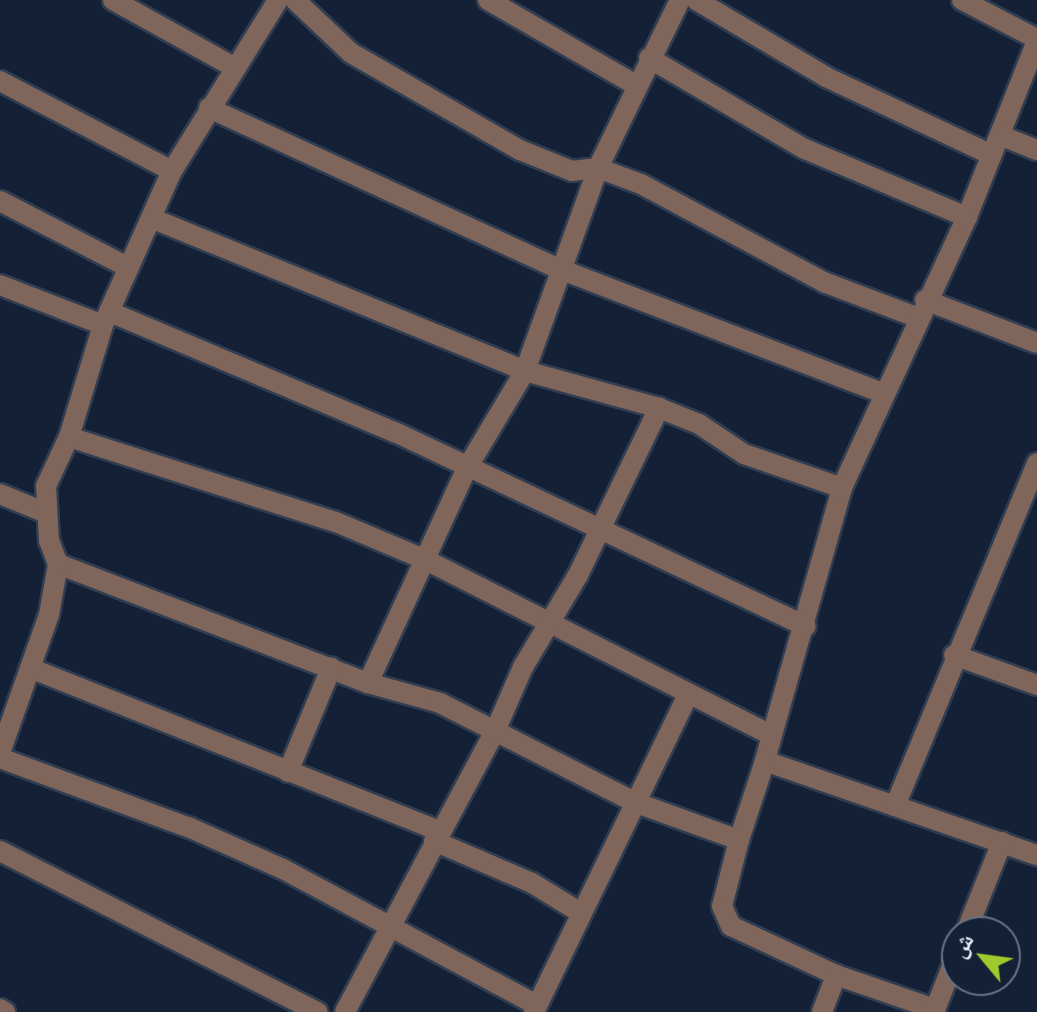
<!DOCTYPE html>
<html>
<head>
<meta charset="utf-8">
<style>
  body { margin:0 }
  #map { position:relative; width:1037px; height:1012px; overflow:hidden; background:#142035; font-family:Lora,"Noto Naskh Arabic",serif }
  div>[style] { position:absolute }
  .roads { filter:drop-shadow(2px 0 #313d51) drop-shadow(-2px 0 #313d51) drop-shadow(0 2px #313d51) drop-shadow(0 -2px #313d51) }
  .minor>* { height:20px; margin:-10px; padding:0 10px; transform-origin:10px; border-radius:10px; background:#7f655a }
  span { translate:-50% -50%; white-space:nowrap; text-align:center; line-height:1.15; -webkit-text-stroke:6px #142035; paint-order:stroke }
  .north { position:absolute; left:941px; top:916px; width:80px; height:80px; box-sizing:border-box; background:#142035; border:2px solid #687285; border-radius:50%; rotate:299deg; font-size:22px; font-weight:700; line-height:32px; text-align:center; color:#e5eefd }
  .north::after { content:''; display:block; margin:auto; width:28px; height:36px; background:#9fca2e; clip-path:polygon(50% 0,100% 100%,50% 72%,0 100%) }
</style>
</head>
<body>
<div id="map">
  <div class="roads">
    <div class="minor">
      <div style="left:113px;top:0;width:138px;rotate:29deg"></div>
      <div style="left:295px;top:0;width:77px;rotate:43.4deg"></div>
      <div style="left:351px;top:53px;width:195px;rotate:29.9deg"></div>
      <div style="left:520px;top:150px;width:56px;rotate:22deg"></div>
      <div style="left:572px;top:171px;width:26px;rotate:-7deg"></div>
      <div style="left:598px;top:168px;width:46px;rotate:20.4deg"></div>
      <div style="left:641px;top:184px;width:210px;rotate:28.2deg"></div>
      <div style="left:826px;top:283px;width:96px;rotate:20.7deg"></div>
      <div style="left:488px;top:0;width:171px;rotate:29.9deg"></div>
      <div style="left:696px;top:0;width:151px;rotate:30.6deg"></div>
      <div style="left:826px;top:77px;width:183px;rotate:25.2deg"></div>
      <div style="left:962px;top:0;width:85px;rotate:27.5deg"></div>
      <div style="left:1037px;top:41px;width:189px;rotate:111.7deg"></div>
      <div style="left:967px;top:217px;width:298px;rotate:114.8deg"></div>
      <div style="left:842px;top:488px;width:284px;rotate:105.8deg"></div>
      <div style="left:765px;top:761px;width:288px;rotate:19.1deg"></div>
      <div style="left:649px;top:58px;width:181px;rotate:30.3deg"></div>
      <div style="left:805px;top:149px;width:176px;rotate:22.8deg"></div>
      <div style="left:0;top:81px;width:194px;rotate:27.6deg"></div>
      <div style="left:209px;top:108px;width:388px;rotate:24.7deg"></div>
      <div style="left:562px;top:270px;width:344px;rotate:21deg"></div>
      <div style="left:1002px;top:136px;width:38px;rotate:22deg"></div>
      <div style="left:0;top:201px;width:145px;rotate:27.4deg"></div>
      <div style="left:151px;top:218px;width:404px;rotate:22.2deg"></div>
      <div style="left:525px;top:371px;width:139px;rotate:15.4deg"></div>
      <div style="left:659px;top:408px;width:43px;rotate:21.8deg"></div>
      <div style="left:699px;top:424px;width:54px;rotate:33.7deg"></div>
      <div style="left:744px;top:454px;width:104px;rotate:19.1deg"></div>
      <div style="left:0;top:285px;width:110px;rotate:21.2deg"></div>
      <div style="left:925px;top:300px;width:120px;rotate:21deg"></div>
      <div style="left:110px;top:312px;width:311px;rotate:22.9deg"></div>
      <div style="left:397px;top:433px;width:452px;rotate:25.3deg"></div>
      <div style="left:69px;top:437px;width:280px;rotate:17.7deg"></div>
      <div style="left:336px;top:522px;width:98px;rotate:22.9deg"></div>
      <div style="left:426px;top:560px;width:387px;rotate:26.9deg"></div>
      <div style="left:0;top:494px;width:50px;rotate:22.4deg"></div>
      <div style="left:58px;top:564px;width:332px;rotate:21deg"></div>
      <div style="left:368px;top:683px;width:75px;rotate:15.5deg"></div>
      <div style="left:440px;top:703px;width:218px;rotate:27deg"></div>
      <div style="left:634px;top:802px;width:112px;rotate:19.9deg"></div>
      <div style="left:739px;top:840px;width:83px;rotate:-71.8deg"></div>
      <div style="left:954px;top:655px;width:88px;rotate:19.9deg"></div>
      <div style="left:30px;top:668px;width:440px;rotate:21.7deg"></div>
      <div style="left:368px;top:683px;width:237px;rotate:-65.3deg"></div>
      <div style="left:467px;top:468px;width:113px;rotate:-59.1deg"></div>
      <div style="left:525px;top:371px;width:216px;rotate:-70.2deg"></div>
      <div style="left:598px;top:168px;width:187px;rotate:-64deg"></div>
      <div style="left:0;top:753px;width:146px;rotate:-70.5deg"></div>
      <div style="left:49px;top:615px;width:52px;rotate:-80deg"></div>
      <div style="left:58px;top:564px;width:25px;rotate:-111deg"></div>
      <div style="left:49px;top:541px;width:55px;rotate:-93.1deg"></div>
      <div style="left:46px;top:486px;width:54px;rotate:-64.9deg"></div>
      <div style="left:69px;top:437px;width:117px;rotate:-73.1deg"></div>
      <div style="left:103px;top:325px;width:169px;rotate:-65.9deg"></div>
      <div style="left:172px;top:171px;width:201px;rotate:-58.2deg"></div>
      <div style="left:0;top:758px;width:200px;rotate:20.2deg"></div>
      <div style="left:188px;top:827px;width:104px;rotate:23.9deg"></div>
      <div style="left:283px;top:869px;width:288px;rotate:28.2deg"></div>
      <div style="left:288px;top:772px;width:113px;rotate:-67.5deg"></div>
      <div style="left:895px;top:806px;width:371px;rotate:-67.5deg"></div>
      <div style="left:739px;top:840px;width:68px;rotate:104.4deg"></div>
      <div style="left:722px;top:906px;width:22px;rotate:66deg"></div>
      <div style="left:731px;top:926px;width:116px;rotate:25deg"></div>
      <div style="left:836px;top:975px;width:105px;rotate:19deg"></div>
      <div style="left:434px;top:841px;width:107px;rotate:23.2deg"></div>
      <div style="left:532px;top:883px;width:57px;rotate:31.5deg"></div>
      <div style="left:0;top:851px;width:356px;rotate:26.9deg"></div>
      <div style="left:966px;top:932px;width:97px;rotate:-68.2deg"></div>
      <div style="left:0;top:1009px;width:6px;rotate:31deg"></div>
      <div style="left:345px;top:1012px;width:321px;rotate:-61.9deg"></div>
      <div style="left:496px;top:729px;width:68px;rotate:-66.5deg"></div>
      <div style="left:523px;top:667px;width:107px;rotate:-59.1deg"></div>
      <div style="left:578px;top:575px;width:186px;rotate:-64.1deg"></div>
      <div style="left:534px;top:1012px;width:352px;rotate:-64.1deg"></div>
      <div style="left:822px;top:1012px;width:40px;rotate:-69deg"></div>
      <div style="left:934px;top:1012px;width:62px;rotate:-68.4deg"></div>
    </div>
  </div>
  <div class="north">ش</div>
</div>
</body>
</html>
